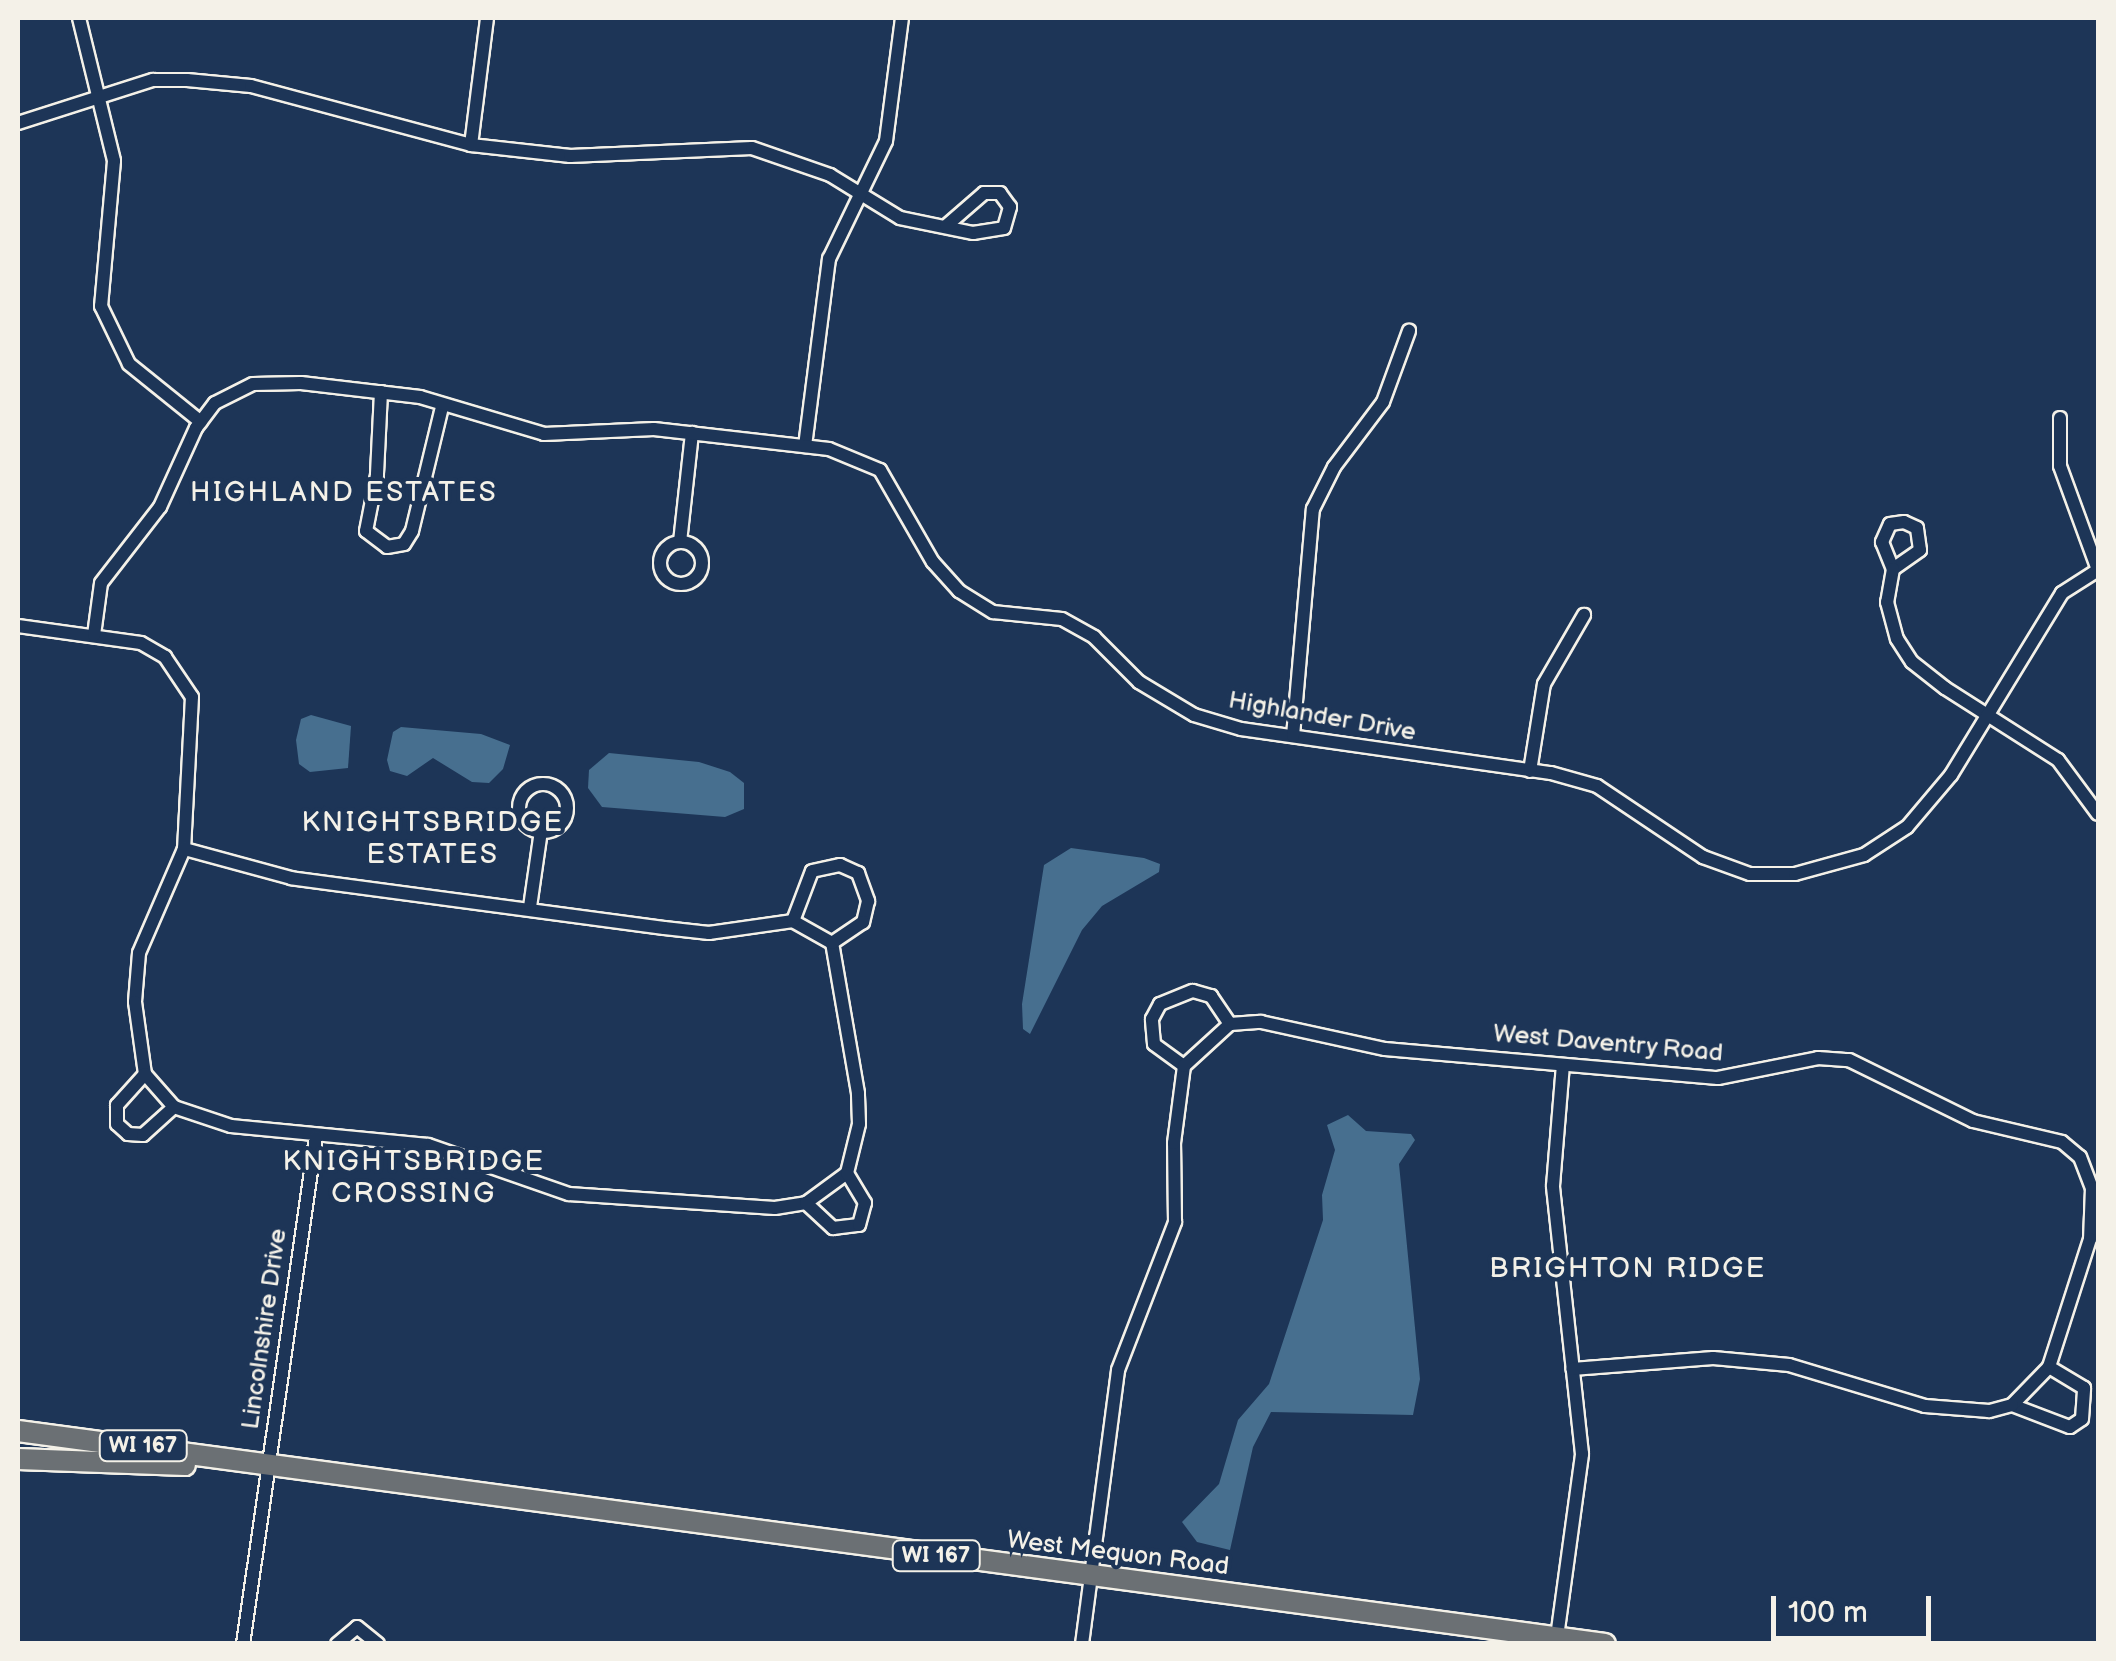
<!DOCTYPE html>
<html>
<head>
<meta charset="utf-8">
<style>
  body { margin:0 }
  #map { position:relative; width:2116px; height:1661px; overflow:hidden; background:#1d3557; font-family:"Balsamiq Sans",sans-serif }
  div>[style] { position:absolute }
  .water>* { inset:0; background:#476f8f }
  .roads { filter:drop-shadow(2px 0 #f4f1e8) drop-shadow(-2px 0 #f4f1e8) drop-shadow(0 2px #f4f1e8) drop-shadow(0 -2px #f4f1e8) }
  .street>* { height:12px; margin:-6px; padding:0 6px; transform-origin:6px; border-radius:6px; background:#1d3557 }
  .street>.ring { margin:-6px; padding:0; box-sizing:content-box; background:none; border:12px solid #1d3557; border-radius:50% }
  .primary>* { height:20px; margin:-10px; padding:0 10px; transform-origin:10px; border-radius:10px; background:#6b7074 }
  span { translate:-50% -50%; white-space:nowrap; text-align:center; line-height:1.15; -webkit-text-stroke:8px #1d3557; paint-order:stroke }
  .shield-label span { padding:2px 8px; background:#1d3557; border:2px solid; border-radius:8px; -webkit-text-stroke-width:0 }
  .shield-label { font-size:22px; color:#f4f1e8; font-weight:700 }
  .street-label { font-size:25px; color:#f4f1e8 }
  .neighbourhood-label { font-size:28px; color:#f4f1e8; letter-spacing:2.5px }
  .frame { position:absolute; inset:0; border:20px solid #f4f1e8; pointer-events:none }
  .scale { position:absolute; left:1771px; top:1596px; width:160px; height:45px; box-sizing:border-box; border:5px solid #f4f1e8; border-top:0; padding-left:12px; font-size:30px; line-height:35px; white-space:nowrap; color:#f4f1e8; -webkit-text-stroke:8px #1d3557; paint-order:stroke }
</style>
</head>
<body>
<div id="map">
  <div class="water">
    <div style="clip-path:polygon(311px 715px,351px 726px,348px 768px,310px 772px,299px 764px,296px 740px,301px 719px)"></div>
    <div style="clip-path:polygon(401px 727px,481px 734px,510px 745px,503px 769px,489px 783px,472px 782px,433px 758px,407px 776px,390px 771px,387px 760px,393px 732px)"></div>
    <div style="clip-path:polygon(609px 753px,699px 762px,730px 772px,744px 783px,744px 809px,725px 817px,602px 807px,588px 788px,589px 770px)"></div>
    <div style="clip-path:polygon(1071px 848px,1144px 858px,1160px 864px,1159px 872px,1102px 906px,1082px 930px,1030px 1034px,1023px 1029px,1022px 1004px,1044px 865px)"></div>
    <div style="clip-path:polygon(1348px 1115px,1366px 1131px,1411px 1134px,1415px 1140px,1399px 1164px,1420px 1379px,1413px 1415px,1271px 1412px,1253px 1447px,1230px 1550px,1197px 1542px,1182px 1522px,1219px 1484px,1238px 1420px,1269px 1384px,1323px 1220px,1322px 1195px,1335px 1150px,1327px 1125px)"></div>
  </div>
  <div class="roads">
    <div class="street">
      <div style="left:79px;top:18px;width:147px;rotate:76.2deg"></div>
      <div style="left:114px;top:161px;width:146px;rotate:95.1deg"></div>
      <div style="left:101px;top:306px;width:64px;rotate:64.2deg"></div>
      <div style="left:129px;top:364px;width:92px;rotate:38.9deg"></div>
      <div style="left:18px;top:123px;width:142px;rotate:-17.7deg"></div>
      <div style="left:153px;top:80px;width:34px"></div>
      <div style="left:187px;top:80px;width:64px;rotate:5.4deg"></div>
      <div style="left:251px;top:86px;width:228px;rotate:15deg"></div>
      <div style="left:471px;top:145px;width:100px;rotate:6.3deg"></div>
      <div style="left:570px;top:156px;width:182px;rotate:-2.5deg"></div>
      <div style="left:752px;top:148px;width:83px;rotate:19.1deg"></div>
      <div style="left:830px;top:175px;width:82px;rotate:31.6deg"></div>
      <div style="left:900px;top:218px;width:75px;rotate:11.6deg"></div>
      <div style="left:973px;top:233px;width:31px;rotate:-9deg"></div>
      <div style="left:1004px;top:228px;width:22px;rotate:-74deg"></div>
      <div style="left:1010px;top:207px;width:17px;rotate:-126deg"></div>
      <div style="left:1000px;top:193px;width:16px;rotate:180deg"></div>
      <div style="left:984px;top:193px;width:50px;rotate:139deg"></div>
      <div style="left:471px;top:145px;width:128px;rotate:-82.8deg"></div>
      <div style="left:381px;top:392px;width:83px;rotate:92.8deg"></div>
      <div style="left:377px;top:475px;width:57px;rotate:101.1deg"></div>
      <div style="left:366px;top:531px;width:26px;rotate:37deg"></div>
      <div style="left:387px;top:547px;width:17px;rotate:-10deg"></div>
      <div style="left:404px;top:544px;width:15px;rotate:-58deg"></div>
      <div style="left:412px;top:531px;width:128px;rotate:-76.4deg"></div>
      <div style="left:2060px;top:418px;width:48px;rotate:90deg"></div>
      <div style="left:2060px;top:466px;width:111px;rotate:69.9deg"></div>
      <div style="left:805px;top:446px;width:189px;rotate:-82.7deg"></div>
      <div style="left:829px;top:259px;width:131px;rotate:-64.2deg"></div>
      <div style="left:886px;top:141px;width:124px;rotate:-82.6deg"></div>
      <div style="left:680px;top:542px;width:110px;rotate:-83.7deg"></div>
      <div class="ring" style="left:660px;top:542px;width:30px;height:30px"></div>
      <div style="left:1893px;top:569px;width:33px;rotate:-35deg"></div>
      <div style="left:1920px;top:550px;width:22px;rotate:-98deg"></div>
      <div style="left:1917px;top:528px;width:14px;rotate:-155deg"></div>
      <div style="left:1904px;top:522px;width:14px;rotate:172deg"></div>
      <div style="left:1890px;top:524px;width:20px;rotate:114deg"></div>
      <div style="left:1882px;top:542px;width:29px;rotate:68deg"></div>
      <div style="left:1893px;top:569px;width:34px;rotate:100deg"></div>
      <div style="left:1887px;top:602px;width:38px;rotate:75deg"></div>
      <div style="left:1897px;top:639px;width:27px;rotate:57deg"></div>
      <div style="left:1912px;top:662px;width:42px;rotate:38.2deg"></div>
      <div style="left:1945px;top:688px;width:134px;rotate:32.5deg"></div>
      <div style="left:2058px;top:760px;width:67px;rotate:53.5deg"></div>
      <div style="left:18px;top:626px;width:124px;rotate:7.9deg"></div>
      <div style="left:141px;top:643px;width:28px;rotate:30deg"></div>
      <div style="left:165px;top:657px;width:48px;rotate:56deg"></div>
      <div style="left:192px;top:697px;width:152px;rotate:93deg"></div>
      <div style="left:184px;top:849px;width:113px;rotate:113.4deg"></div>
      <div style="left:139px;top:953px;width:49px;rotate:94.7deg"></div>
      <div style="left:135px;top:1002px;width:73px;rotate:82.1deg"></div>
      <div style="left:145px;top:1074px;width:44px;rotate:48.7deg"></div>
      <div style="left:174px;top:1107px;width:60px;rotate:18.4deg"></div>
      <div style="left:231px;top:1126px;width:198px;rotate:5.5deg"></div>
      <div style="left:428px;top:1145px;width:149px;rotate:19.2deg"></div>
      <div style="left:569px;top:1194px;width:206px;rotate:3.9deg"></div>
      <div style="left:775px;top:1208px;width:31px;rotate:-9deg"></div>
      <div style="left:806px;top:1203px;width:51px;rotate:-36.2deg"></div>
      <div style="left:847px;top:1173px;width:50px;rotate:-76.2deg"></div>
      <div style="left:859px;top:1124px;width:31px;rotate:-92deg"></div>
      <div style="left:858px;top:1093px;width:152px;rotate:-99.8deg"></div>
      <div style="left:832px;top:943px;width:45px;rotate:-150.6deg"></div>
      <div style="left:793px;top:921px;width:85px;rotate:171.9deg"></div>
      <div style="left:709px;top:933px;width:45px;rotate:-173.7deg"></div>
      <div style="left:664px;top:928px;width:376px;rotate:-172.4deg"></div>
      <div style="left:291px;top:878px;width:111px;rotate:-164.8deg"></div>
      <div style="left:94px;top:635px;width:52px;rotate:-82.3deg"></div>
      <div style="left:101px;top:583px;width:96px;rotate:-52.2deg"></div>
      <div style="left:160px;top:507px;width:87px;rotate:-65.5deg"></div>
      <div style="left:196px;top:428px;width:31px;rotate:-53deg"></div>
      <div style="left:215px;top:403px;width:42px;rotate:-26.6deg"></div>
      <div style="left:253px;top:384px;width:48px;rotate:-1.2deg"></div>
      <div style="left:301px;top:383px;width:120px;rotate:6.7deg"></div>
      <div style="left:420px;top:397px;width:129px;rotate:16.6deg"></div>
      <div style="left:544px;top:434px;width:110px;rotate:-2.6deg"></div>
      <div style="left:654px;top:429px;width:176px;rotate:6.5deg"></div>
      <div style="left:829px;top:449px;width:55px;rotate:22.4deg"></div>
      <div style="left:880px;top:470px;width:106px;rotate:60.1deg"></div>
      <div style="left:933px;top:562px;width:39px;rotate:48deg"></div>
      <div style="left:959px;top:591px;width:40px;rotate:32deg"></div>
      <div style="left:993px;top:612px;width:69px;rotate:5.8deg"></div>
      <div style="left:1062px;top:619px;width:37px;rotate:29deg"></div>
      <div style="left:1094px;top:637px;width:64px;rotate:45deg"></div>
      <div style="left:1139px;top:682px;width:64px;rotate:31deg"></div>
      <div style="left:1194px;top:715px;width:49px;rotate:16.6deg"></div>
      <div style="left:1241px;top:729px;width:313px;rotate:8.1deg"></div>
      <div style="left:1551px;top:773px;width:48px;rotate:15.8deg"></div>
      <div style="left:1597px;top:786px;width:128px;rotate:33.8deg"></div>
      <div style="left:1703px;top:857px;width:50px;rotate:19.9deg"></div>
      <div style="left:1750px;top:874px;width:45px"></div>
      <div style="left:1795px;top:874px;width:72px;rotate:-15.4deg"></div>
      <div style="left:1864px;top:855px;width:51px;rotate:-33.1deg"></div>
      <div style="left:1907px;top:827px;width:68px;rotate:-49.8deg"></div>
      <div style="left:1951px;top:775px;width:213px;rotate:-58.6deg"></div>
      <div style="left:2062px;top:593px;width:43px;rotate:-32.6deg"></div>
      <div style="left:1293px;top:736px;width:228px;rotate:-85deg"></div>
      <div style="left:1313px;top:509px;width:47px;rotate:-63.4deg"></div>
      <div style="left:1334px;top:467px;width:81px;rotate:-53deg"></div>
      <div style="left:1383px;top:402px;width:76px;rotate:-69.9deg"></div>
      <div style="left:1530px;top:771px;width:88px;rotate:-80.9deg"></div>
      <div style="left:1544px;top:684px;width:80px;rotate:-59.9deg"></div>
      <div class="ring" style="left:519px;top:784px;width:36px;height:36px"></div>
      <div style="left:530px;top:907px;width:77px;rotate:-81.8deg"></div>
      <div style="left:793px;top:921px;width:53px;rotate:-69.2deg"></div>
      <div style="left:812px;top:871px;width:29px;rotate:-12deg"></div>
      <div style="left:840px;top:865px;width:20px;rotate:24deg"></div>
      <div style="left:858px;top:873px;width:30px;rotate:70deg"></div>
      <div style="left:868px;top:901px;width:22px;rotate:103deg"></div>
      <div style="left:863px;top:922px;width:37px;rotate:146deg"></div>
      <div style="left:1184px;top:1066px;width:37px;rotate:-144deg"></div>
      <div style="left:1154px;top:1044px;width:25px;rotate:-95deg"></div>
      <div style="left:1152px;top:1019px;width:17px;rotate:-62deg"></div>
      <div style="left:1160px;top:1004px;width:35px;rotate:-22deg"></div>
      <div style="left:1193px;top:991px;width:19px;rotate:16deg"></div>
      <div style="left:1211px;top:996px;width:34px;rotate:56deg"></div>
      <div style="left:145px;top:1074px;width:42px;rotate:132.1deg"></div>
      <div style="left:117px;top:1105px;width:19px;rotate:90deg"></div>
      <div style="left:117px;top:1124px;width:15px;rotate:42deg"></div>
      <div style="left:128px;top:1134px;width:15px;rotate:4deg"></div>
      <div style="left:143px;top:1135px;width:42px;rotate:-42.1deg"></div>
      <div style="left:806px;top:1203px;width:37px;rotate:43deg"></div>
      <div style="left:833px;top:1228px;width:26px;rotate:-7deg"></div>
      <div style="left:859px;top:1225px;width:23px;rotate:-75deg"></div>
      <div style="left:865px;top:1203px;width:35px;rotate:-121deg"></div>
      <div style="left:2012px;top:1405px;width:62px;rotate:20.8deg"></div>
      <div style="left:2070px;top:1427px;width:14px;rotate:-34deg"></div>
      <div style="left:2082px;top:1419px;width:31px;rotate:-86deg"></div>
      <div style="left:2084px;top:1388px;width:41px;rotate:-149deg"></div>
      <div style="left:1557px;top:1637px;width:185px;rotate:-82.2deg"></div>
      <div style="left:1582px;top:1454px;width:270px;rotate:-96.2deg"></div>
      <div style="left:1553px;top:1186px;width:121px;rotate:-85.3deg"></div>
      <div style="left:243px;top:1644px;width:512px;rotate:-81.81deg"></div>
      <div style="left:337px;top:1644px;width:26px;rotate:-40deg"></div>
      <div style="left:357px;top:1627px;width:27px;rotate:39deg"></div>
      <div style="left:1082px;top:1644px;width:276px;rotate:-82.5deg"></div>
      <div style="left:1118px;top:1370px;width:159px;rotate:-68.9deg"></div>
      <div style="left:1175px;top:1222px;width:79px;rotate:-90.7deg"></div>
      <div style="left:1174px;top:1143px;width:78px;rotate:-82.6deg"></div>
      <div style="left:1184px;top:1066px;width:62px;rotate:-42.4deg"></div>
      <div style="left:1230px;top:1024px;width:31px;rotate:-4deg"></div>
      <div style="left:1261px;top:1022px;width:127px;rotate:12.3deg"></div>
      <div style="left:1385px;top:1049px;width:334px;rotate:5deg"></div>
      <div style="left:1718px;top:1078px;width:102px;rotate:-11.3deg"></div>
      <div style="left:1818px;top:1058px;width:31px;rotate:4deg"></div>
      <div style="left:1849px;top:1060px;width:138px;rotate:26.2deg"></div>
      <div style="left:1973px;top:1121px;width:91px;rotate:13.3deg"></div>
      <div style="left:2062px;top:1142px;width:23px;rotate:40deg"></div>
      <div style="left:2080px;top:1157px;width:33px;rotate:69deg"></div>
      <div style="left:2092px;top:1188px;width:51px;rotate:92.2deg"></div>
      <div style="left:2090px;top:1239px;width:134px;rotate:107.8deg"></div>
      <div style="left:2049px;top:1367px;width:53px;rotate:134.2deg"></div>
      <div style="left:2012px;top:1405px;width:24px;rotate:165deg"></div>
      <div style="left:1989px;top:1411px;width:64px;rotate:-175.5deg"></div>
      <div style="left:1925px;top:1406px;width:142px;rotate:-163.2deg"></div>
      <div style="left:1789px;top:1365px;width:76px;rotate:-174.7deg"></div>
      <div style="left:1713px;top:1358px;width:141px;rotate:175.5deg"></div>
    </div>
    <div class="primary">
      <div style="left:18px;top:1431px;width:1601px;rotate:7.64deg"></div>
      <div style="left:18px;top:1459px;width:167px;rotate:2.1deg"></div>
    </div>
  </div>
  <div class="shield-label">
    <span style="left:143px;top:1446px">WI 167</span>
    <span style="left:936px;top:1556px">WI 167</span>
  </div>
  <div class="street-label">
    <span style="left:1322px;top:717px;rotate:10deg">Highlander Drive</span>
    <span style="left:1608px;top:1044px;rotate:5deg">West Daventry Road</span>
    <span style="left:265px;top:1329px;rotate:-82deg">Lincolnshire Drive</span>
    <span style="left:1118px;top:1554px;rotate:7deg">West Mequon Road</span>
  </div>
  <div class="neighbourhood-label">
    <span style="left:344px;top:493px">HIGHLAND ESTATES</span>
    <span style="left:433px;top:839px">KNIGHTSBRIDGE<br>ESTATES</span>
    <span style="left:414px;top:1178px">KNIGHTSBRIDGE<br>CROSSING</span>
    <span style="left:1628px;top:1269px">BRIGHTON RIDGE</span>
  </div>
  <div class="frame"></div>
  <div class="scale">100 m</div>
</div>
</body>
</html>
